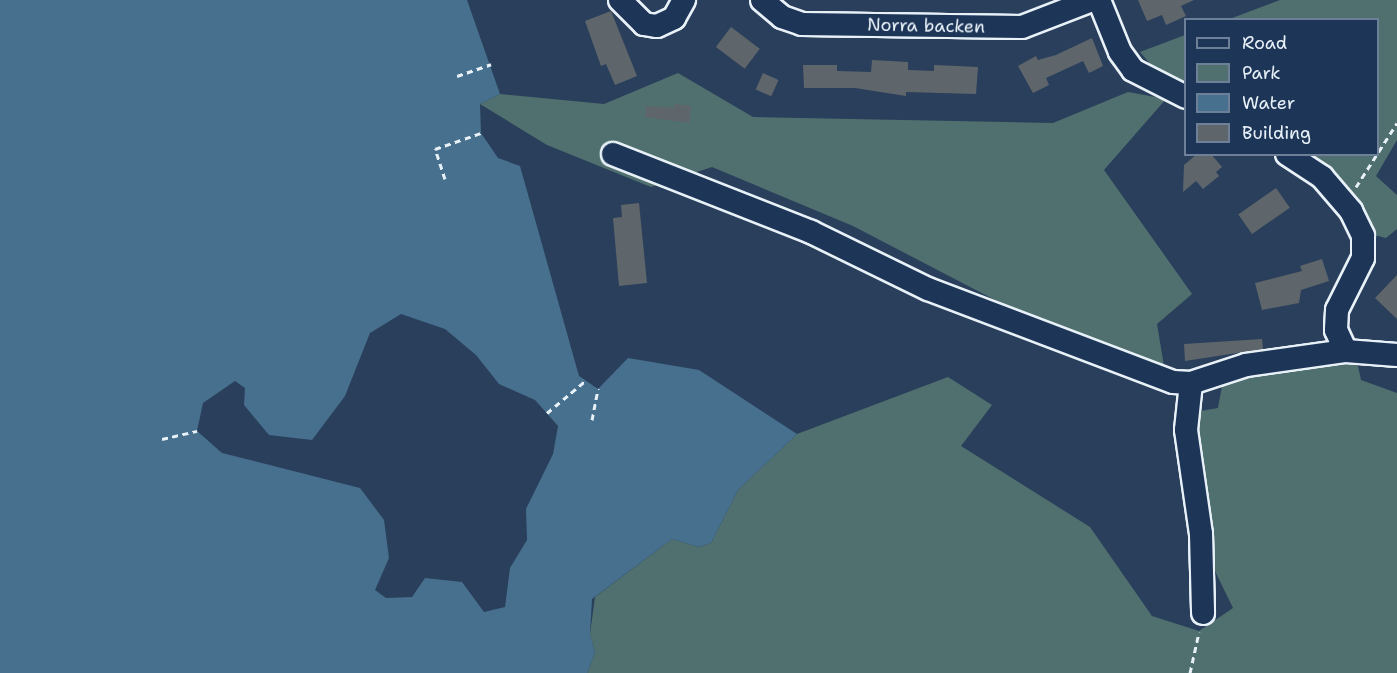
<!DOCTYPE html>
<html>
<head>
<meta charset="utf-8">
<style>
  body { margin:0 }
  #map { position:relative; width:1397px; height:673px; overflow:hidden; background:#2a3f5b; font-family:"Shantell Sans",sans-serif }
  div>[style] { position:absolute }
  .green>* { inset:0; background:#50706f }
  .water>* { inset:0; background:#46708d }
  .building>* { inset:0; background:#5f666b; transform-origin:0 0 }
  .path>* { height:3px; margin-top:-1.5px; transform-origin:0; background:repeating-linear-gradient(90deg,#e8f1f8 0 6px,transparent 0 10.5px) }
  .roads { filter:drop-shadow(2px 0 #e8f1f8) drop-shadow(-2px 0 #e8f1f8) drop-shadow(0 2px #e8f1f8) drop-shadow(0 -2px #e8f1f8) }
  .minor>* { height:22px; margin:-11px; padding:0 11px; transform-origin:11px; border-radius:11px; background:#1d3557 }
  span { translate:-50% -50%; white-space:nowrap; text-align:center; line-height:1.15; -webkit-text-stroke:4.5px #1d3557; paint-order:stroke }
  .street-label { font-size:18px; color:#e8f1f8 }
  .legend { position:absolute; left:1184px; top:18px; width:195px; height:138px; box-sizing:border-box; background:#1d3557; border:2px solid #6e8097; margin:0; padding:8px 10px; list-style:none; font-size:18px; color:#e8f1f8 }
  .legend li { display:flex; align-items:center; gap:12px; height:30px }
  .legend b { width:30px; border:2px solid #6e8097 }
</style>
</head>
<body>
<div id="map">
  <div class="green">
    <div style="clip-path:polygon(1280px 0,1397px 0,1397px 140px,1376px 176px,1397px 195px,1397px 229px,1386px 238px,1374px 235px,1360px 203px,1313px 155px,1378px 154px,1378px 20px,1227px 20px)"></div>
    <div style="clip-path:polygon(1185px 35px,1185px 85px,1158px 73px,1140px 52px)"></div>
    <div style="clip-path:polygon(678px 73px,753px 117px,1053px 123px,1128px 92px,1166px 99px,1104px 170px,1192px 294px,1157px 324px,1164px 366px,997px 301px,853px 226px,712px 167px,651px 187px,547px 145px,480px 104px,500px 94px,604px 104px)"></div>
    <div style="clip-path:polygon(1356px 357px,1361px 380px,1397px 393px,1397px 673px,587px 673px,595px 653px,590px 634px,595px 597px,672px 539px,699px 547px,711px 543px,738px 490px,797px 434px,948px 377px,992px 405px,961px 446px,1090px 527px,1152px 616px,1199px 631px,1233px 608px,1214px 569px,1195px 412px,1218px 408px,1222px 386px,1255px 372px)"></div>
  </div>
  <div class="water">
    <div style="clip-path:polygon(evenodd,0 0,467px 0,500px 94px,480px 104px,481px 133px,498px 158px,520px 166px,579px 376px,598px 389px,628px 358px,699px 370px,797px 434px,738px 490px,711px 543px,699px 547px,672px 539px,592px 599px,590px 634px,595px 653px,587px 673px,0 673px,0 0,401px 314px,445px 329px,476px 355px,499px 384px,535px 400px,558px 426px,553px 454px,526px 509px,527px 540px,510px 568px,505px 607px,484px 612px,462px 582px,425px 578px,412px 597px,386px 598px,375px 590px,389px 558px,384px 520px,360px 488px,222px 453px,197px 431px,203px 403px,235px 381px,245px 388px,244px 405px,269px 435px,312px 440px,345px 396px,370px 333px,401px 314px)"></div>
  </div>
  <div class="building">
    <div style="clip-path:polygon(1138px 0,1194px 0,1181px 6px,1186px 16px,1166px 25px,1162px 15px,1147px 21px)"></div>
    <div style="clip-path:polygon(611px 11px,637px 76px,615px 85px,606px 64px,601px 66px,585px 21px)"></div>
    <div style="left:731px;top:27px;width:36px;height:25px;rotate:37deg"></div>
    <div style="clip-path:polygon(1092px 38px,1103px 66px,1089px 73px,1083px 61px,1046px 78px,1049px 85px,1033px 93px,1018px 66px,1036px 56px,1038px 60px,1056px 55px)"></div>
    <div style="clip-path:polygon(872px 60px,908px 62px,908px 70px,934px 71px,934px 65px,978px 67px,976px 94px,906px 92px,906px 96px,855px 88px,804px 88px,803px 65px,837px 65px,837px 71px,871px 72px)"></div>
    <div style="left:763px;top:73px;width:17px;height:18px;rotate:24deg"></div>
    <div style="clip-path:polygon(675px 104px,691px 106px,689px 123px,645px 117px,646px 106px,675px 108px)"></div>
    <div style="clip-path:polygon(1197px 154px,1211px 154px,1222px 167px,1216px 172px,1219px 176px,1203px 189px,1196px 181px,1183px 192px,1184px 165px)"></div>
    <div style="left:1276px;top:188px;width:24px;height:46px;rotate:55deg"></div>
    <div style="clip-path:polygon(639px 203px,647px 283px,619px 286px,613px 218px,622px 217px,621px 205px)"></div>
    <div style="clip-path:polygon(1322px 259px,1329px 281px,1301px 290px,1299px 303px,1262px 310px,1255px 283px,1302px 271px,1300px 266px)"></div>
    <div style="clip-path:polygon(1397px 275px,1397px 319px,1375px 298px)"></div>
    <div style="clip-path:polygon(1262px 339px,1263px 349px,1185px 361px,1184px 344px)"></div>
  </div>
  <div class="path">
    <div style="left:457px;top:76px;width:36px;rotate:-19deg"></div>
    <div style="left:445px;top:179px;width:32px;rotate:-108deg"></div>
    <div style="left:435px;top:149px;width:49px;rotate:-19.2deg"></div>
    <div style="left:1356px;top:187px;width:76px;rotate:-57.4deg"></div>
    <div style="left:547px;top:413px;width:50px;rotate:-40.1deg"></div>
    <div style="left:592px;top:420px;width:32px;rotate:-79deg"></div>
    <div style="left:162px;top:439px;width:36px;rotate:-13deg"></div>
    <div style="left:1190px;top:673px;width:42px;rotate:-77.6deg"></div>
  </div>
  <div class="roads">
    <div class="minor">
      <div style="left:620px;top:0;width:34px;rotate:45deg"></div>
      <div style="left:644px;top:24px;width:13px;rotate:9deg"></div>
      <div style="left:657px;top:26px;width:19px;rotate:-25deg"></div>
      <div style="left:674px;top:18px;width:21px;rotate:-61deg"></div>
      <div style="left:762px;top:0;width:26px;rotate:40deg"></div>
      <div style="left:782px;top:17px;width:21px;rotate:19deg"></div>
      <div style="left:802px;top:24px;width:220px;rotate:0.8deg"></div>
      <div style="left:1022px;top:27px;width:75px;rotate:-21.1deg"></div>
      <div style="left:1099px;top:0;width:56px;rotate:68deg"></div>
      <div style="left:1120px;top:52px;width:22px;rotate:54deg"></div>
      <div style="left:1133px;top:70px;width:59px;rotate:27deg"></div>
      <div style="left:613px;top:154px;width:213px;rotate:21.5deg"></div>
      <div style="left:811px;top:232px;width:130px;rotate:26deg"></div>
      <div style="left:928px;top:289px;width:262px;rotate:20.8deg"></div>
      <div style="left:1173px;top:382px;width:18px;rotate:3deg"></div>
      <div style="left:1191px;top:383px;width:58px;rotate:-18.1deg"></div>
      <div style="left:1246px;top:365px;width:101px;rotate:-8deg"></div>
      <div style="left:1346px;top:351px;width:51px;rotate:4.5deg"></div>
      <div style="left:1287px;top:154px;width:42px;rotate:33.3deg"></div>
      <div style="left:1322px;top:177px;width:45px;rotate:49.5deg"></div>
      <div style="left:1351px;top:211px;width:28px;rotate:64deg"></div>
      <div style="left:1363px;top:236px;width:22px;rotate:90deg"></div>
      <div style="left:1363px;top:258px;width:58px;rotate:116.6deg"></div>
      <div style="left:1337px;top:310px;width:20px;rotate:93deg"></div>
      <div style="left:1336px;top:330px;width:23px;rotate:65deg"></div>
      <div style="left:1191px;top:383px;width:47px;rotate:96.1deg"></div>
      <div style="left:1186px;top:430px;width:105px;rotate:81.8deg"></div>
      <div style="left:1201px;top:534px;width:79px;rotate:88.5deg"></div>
    </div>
  </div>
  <div class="street-label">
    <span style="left:926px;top:26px;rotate:1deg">Norra backen</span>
  </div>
  <ul class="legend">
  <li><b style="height:8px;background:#1d3557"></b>Road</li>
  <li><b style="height:16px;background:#50706f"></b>Park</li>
  <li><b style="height:16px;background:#46708d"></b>Water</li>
  <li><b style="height:16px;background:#5f666b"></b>Building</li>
  </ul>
</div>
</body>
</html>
